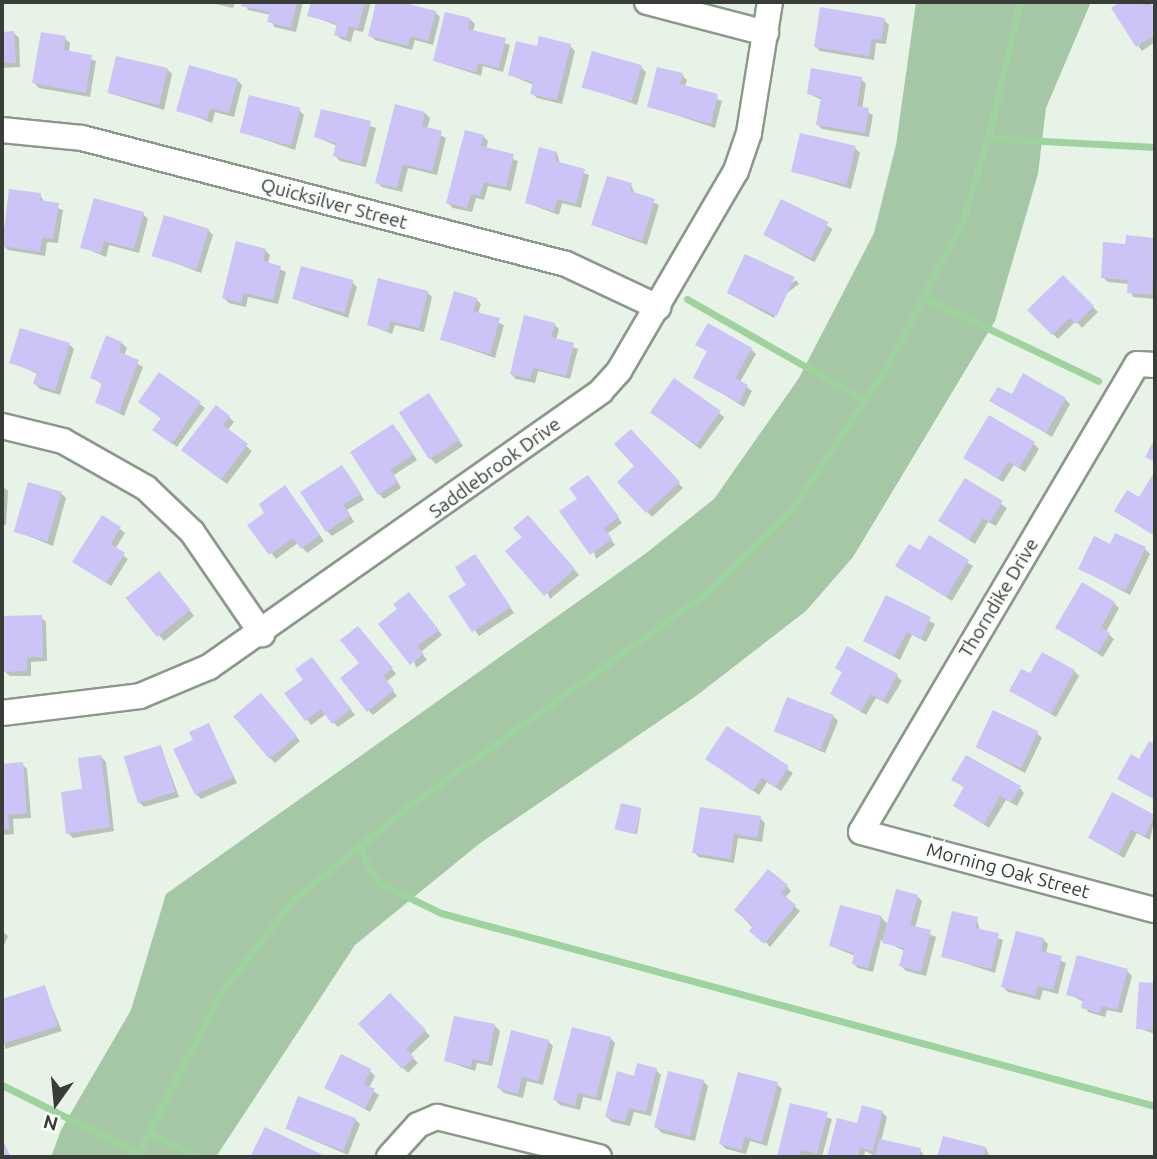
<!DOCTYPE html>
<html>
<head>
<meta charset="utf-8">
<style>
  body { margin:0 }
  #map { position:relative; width:1157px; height:1159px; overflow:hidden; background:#e8f3e8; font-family:Ubuntu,sans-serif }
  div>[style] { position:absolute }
  .green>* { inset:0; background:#a6c7a6 }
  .shadow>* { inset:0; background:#0003; transform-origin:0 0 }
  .stream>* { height:7px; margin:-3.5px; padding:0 3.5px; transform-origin:3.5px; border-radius:3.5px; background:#9ed29f }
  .building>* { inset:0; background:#ccc3f6; transform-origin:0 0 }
  .roads { filter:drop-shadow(2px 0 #8d988d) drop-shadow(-2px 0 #8d988d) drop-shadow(0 2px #8d988d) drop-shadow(0 -2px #8d988d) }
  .minor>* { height:24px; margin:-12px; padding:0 12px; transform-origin:12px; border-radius:12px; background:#fff }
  span { translate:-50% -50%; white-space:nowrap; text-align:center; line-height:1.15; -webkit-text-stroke:6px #fafefa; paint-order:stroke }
  .street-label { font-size:19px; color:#383d38 }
  .frame { position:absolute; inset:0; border:4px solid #383d38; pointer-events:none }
  .north { position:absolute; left:21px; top:1068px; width:70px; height:70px; -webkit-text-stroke:5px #fafefa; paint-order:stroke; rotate:195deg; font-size:19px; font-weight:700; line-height:28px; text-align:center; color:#383d38 }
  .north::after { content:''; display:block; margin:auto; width:24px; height:32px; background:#383d38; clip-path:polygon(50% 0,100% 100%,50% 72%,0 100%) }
</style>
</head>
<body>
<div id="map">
  <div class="green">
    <div style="clip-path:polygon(916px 2px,1091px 2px,1046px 108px,1038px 174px,995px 321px,853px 557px,806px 611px,696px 696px,479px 844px,355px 945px,216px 1157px,51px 1157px,61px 1130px,131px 1010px,166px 894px,645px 554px,714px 499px,799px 378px,874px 233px,896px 145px)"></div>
  </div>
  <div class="shadow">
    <div style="clip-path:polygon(207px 2px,235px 2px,233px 8px)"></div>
    <div style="clip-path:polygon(244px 2px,303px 2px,296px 32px,274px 27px,271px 15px,248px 10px)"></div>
    <div style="clip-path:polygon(312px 2px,371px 2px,363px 32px,354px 30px,351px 42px,341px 39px,336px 34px,338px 26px,309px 15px)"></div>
    <div style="clip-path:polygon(378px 2px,435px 12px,440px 17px,433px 45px,415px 40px,412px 50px,375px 40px,370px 35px)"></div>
    <div style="clip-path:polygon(1123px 2px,1148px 2px,1155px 8px,1155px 42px,1142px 51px,1113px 8px)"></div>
    <div style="clip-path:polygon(470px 19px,475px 24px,473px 32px,510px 45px,503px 72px,483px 66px,481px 76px,435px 61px)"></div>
    <div style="clip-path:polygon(884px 20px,889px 25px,886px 44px,876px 43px,874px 60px,820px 51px,815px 46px)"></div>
    <div style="clip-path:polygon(14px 33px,19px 38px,20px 67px,2px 68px,2px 34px)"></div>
    <div style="clip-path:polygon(65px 38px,70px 43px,69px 52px,96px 61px,90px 97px,39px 88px,34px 83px)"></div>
    <div style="clip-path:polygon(570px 46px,575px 51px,562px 104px,537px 98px,532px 93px,534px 85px,510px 75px,538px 49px)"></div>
    <div style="clip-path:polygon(641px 67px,646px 72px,637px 105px,583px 86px)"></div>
    <div style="clip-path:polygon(167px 69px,172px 74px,164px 110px,109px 93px)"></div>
    <div style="clip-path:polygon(682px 75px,687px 80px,685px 87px,722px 101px,715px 128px,649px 106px)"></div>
    <div style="clip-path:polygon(861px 79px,866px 84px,862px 109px,873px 115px,869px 137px,822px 129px,817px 124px,822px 100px,809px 94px)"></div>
    <div style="clip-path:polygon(237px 80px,242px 85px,234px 117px,215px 112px,212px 123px,178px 110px)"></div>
    <div style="clip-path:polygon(299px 110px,304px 115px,295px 150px,242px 132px)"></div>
    <div style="clip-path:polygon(322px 111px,376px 128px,366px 167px,340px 161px,335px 156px,337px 146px,316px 137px)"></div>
    <div style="clip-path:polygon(425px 113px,430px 118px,427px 129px,446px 138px,437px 175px,408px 168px,402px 192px,382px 187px,377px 182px)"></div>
    <div style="clip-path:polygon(483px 136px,488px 141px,486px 149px,518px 161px,511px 191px,488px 186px,484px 200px,476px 198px,472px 212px,453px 208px,448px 203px)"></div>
    <div style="clip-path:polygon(855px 148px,860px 153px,851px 189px,792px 171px)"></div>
    <div style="clip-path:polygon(557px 153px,560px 164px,589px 175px,581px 208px,562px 203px,559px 215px,527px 203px)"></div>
    <div style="clip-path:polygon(631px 185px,635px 194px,659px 205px,647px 245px,593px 225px)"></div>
    <div style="clip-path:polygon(40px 195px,45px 203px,63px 210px,58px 243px,47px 242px,45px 256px,8px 250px,3px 245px)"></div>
    <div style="left:782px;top:201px;width:58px;height:38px;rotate:29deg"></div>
    <div style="clip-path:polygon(143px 214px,148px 219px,139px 253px,109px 245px,106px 257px,82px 247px)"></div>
    <div style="clip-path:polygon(208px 230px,213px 235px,201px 273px,154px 255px)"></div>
    <div style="clip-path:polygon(1128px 237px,1155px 239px,1155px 299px,1133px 297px,1129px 284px,1108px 282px,1103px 277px,1127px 246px)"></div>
    <div style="clip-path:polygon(265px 250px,270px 255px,268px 264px,286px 272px,278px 304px,248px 297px,246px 307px,229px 303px,224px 298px)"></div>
    <div style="clip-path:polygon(1063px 277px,1098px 312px,1082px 328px,1076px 321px,1058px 339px,1029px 310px)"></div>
    <div style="clip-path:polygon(793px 278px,774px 318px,728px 293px)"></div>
    <div style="left:796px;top:280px;width:5px;height:43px;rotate:53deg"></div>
    <div style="clip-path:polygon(352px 282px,357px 287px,348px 318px,294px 299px)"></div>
    <div style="clip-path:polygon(427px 292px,432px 297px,424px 332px,395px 325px,392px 334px,369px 325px)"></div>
    <div style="clip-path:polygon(476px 299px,481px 304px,478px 314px,504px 325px,495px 358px,441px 339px)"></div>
    <div style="clip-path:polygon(554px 324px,559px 329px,556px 340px,578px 349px,570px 379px,538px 371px,535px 383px,516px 379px,511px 374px)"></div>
    <div style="clip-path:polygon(122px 343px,127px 348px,124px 356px,143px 367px,124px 416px,97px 402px,103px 385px,92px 377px)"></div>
    <div style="clip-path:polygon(69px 344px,74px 349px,60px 395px,40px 389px,35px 384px,38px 374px,11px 362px)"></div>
    <div style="clip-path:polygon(698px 344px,751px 349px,756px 354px,740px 382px,752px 391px,744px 407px,695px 377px,709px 353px)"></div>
    <div style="clip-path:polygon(159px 374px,205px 408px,177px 447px,160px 435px,162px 419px,140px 402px)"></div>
    <div style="left:675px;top:380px;width:62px;height:40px;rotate:37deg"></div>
    <div style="clip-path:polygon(1012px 396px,1065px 399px,1070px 404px,1052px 437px,992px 401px)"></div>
    <div style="clip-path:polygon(433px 400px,463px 446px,436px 464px,431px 459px)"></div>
    <div style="clip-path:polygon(229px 417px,234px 422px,227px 431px,252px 451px,227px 484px,189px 455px)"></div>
    <div style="clip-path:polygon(398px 431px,417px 460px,394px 475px,401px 488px,384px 499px,379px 494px)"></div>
    <div style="clip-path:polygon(630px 431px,683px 488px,652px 517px,620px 482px,637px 466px)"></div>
    <div style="clip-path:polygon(1034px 444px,1039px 449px,1025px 472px,1014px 465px,1003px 482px,965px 458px)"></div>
    <div style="clip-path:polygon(347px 472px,364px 500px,347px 510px,354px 522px,332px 536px,327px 531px)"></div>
    <div style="clip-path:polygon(965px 480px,1007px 508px,996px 526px,988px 522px,975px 544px,940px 521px)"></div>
    <div style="clip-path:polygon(593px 482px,622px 523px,607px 534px,615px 545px,596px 559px,579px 499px)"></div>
    <div style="clip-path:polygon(2px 486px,8px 491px,6px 525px,2px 524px)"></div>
    <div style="clip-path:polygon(61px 493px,66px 498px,53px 546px,16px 531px)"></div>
    <div style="clip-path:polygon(289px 493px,324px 541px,307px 553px,298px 543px,276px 559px,250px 525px)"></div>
    <div style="clip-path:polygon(533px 523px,579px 575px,550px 599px,524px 537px)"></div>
    <div style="clip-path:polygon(120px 529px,125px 533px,115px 549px,128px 559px,111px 586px,74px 562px)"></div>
    <div style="clip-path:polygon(929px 538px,973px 566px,952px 601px,897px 566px,920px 552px)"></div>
    <div style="clip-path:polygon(1111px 546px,1145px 549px,1150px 554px,1130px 595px,1081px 569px)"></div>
    <div style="clip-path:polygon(475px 556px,514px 613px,479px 636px,451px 597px,468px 585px)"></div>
    <div style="clip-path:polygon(164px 578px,194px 616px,164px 641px,128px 598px)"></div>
    <div style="clip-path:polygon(887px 597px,935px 624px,926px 642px,912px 635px,900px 660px,865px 641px)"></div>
    <div style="clip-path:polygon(413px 599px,442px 635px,421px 652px,427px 660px,416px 668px,399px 610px)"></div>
    <div style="clip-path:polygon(1114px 603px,1119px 608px,1106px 632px,1114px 639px,1103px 657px,1057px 628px)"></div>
    <div style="clip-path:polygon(41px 617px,46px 622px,47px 661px,31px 662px,31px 676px,10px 676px,4px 671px)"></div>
    <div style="clip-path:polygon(363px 633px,396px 674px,386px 682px,397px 696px,373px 715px,368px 710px,362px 663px)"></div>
    <div style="clip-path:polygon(317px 664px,355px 715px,338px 727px,326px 714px,311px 725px,287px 693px,306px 680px)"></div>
    <div style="clip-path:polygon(837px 667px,897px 676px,902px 681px,888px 704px,876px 698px,866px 715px,832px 694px,842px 672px)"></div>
    <div style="clip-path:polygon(1074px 671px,1079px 676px,1056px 717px,1011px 691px,1031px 676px)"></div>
    <div style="clip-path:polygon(266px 700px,300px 741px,275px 763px,270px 758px)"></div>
    <div style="clip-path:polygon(833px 716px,838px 721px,825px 753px,775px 731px)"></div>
    <div style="clip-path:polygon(208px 725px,237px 783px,201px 799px,196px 794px,195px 741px)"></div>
    <div style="clip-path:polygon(727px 728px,793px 773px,781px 791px,767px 782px,759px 795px,707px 759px)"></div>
    <div style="clip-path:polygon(1037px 733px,1042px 738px,1025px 773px,977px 747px)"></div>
    <div style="clip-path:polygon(161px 747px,179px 797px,144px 807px,139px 802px)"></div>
    <div style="clip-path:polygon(101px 757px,106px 762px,114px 831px,73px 838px,68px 833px)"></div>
    <div style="clip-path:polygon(22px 764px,27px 769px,31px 818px,13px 819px,14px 834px,2px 835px,2px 777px)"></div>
    <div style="clip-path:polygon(954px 780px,1020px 788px,1024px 793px,1017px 806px,1006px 800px,989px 828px,955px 806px,966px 789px)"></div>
    <div style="clip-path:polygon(1112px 795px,1155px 817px,1150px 840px,1137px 833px,1124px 858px,1090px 838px)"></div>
    <div style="clip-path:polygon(641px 810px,637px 834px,617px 828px)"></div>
    <div style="clip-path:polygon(760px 818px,765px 823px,762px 842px,738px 838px,734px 863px,699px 857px,694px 852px)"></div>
    <div style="clip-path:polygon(787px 886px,791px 891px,785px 898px,800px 911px,770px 947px,741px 915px)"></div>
    <div style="clip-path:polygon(917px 896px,922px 901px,915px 928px,936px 937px,926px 976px,906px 971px,901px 966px,905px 951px,881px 940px,873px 972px,858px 968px,853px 963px,855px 956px,831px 946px,881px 917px,888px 925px)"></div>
    <div style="clip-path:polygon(977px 919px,980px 931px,1003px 940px,995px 973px,943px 956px)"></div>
    <div style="clip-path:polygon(2px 931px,8px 936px,2px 950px)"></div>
    <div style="clip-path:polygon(1043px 939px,1048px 944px,1046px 954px,1066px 963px,1058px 994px,1043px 990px,1040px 1000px,1008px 992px,1003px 987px)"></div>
    <div style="clip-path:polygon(1127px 971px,1132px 976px,1122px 1013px,1107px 1010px,1105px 1017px,1088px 1012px,1084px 1002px,1068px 994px)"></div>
    <div style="clip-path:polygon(1141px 984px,1155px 985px,1155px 1034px,1138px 1028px)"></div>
    <div style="clip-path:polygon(44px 987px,62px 1031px,5px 1049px,2px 1001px)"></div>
    <div style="clip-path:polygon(390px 995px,430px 1036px,410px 1055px,418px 1063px,408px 1073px,360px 1024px)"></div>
    <div style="clip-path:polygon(495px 1026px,500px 1031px,492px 1066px,477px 1063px,475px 1071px,446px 1061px)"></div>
    <div style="clip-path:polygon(610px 1038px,615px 1043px,601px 1101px,583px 1097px,580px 1110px,560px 1105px,555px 1100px)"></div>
    <div style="clip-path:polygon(548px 1041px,553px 1046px,543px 1085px,527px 1081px,523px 1098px,504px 1093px,499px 1088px)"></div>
    <div style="clip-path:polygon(656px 1070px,661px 1075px,651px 1116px,634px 1112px,630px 1126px,612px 1122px,607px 1117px,635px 1078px)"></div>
    <div style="clip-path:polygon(370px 1071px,375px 1076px,369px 1088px,379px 1095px,370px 1112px,326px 1088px)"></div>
    <div style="clip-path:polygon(703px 1081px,708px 1086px,695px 1141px,662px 1133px,657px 1128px)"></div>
    <div style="clip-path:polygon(777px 1084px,782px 1089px,767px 1146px,750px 1141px,746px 1154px,726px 1149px,721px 1144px)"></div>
    <div style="clip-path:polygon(792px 1105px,832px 1119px,822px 1157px,779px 1157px)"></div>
    <div style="clip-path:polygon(882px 1112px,887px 1117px,881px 1141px,920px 1150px,925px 1157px,877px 1157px,865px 1151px,864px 1157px,829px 1157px,838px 1120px,858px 1125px)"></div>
    <div style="clip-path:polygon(355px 1119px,360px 1124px,348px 1155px,287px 1129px)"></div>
    <div style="clip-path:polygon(944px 1138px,986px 1148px,990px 1157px,939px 1157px)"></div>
  </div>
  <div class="stream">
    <div style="left:988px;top:138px;width:167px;rotate:3.1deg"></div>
    <div style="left:925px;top:298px;width:192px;rotate:25.6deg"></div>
    <div style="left:687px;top:299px;width:204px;rotate:29.7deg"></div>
    <div style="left:359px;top:844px;width:26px;rotate:69deg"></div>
    <div style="left:368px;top:868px;width:21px;rotate:51deg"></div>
    <div style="left:381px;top:884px;width:67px;rotate:25.8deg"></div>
    <div style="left:441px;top:913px;width:740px;rotate:15.13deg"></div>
    <div style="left:2px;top:1085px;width:152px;rotate:26.6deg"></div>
    <div style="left:149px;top:1133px;width:55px;rotate:25.6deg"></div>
    <div style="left:136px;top:1157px;width:186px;rotate:-62.7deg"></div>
    <div style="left:221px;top:992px;width:118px;rotate:-51.9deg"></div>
    <div style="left:294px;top:899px;width:149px;rotate:-39deg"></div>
    <div style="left:410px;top:805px;width:364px;rotate:-35.6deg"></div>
    <div style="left:706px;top:593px;width:120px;rotate:-44.3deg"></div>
    <div style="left:792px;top:509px;width:169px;rotate:-56.3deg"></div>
    <div style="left:886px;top:368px;width:165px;rotate:-62.5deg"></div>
    <div style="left:962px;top:222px;width:88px;rotate:-72.8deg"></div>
    <div style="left:988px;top:138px;width:140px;rotate:-76.8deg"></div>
  </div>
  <div class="building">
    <div style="clip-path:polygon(242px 2px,297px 2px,291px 28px,267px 22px,270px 12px,241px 6px)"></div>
    <div style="clip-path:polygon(311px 2px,365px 2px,358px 29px,349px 26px,346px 38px,334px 35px,337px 24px,307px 16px)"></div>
    <div style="clip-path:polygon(376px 2px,401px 2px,436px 11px,428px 41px,410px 36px,408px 46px,368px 36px)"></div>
    <div style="clip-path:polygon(1120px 2px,1155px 6px,1155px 35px,1136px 47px,1111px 8px)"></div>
    <div style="clip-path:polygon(820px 7px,885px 18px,881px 40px,872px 39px,869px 56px,814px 47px)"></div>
    <div style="clip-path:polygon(445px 12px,470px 18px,468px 29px,506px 38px,499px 68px,478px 63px,476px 72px,433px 61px)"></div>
    <div style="clip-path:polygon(14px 31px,16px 63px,2px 63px,2px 32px)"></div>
    <div style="clip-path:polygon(41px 32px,66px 36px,64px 50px,92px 55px,86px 93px,32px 83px)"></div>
    <div style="clip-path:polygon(539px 36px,571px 44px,557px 100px,530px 94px,533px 82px,508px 75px,516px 41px,537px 46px)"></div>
    <div style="left:592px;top:51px;width:52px;height:38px;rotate:16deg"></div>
    <div style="left:116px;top:56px;width:53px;height:38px;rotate:13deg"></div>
    <div style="clip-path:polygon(189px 65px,238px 79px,229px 113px,210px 108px,207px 120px,176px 111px)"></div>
    <div style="clip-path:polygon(657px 67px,683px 73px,680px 84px,718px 94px,711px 124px,647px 107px)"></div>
    <div style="clip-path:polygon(811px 68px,862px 77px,857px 106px,869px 108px,865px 133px,816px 125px,821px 97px,807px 94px)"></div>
    <div style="left:249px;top:95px;width:53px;height:39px;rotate:14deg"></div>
    <div style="clip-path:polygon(395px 104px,425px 112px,422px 126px,442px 131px,432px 171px,403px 164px,397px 188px,375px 183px)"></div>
    <div style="clip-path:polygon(321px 109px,371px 121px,361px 164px,333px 156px,336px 143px,314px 137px)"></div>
    <div style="clip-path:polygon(465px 130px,484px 135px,481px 146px,514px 154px,506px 187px,484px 182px,480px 196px,471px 194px,467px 208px,446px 203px)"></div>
    <div style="left:800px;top:133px;width:57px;height:40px;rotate:13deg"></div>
    <div style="clip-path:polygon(539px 147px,557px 152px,555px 161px,585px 169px,576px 204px,557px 199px,554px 211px,525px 203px)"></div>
    <div style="clip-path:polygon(607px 176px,632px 183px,630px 191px,655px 199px,642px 241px,591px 225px)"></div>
    <div style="clip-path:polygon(9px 189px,41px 193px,40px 200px,59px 203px,53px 239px,42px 238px,40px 252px,2px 246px)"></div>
    <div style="clip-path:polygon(94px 198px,144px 212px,134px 249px,104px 241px,101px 253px,80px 248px)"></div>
    <div style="left:781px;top:199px;width:53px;height:40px;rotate:26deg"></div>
    <div style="left:164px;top:215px;width:47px;height:43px;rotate:17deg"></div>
    <div style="clip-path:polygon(1126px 235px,1155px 238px,1152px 295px,1127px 293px,1128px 280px,1101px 278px,1103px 242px,1125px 244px)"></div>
    <div style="clip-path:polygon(236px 241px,266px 249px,263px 261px,281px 266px,273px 300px,244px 293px,241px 303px,222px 298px)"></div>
    <div style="left:745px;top:254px;width:55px;height:43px;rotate:25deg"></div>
    <div style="left:301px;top:266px;width:54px;height:34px;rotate:15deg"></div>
    <div style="clip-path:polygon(1063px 275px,1094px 306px,1076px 324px,1070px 318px,1052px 335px,1027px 310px)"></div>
    <div style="clip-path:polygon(378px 278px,428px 291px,419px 328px,390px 321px,388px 331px,367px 325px)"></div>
    <div style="clip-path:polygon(454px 291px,477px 298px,473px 311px,500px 318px,490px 354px,440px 340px)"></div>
    <div style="clip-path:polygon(524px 315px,555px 323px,551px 337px,574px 343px,566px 376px,533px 368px,530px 379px,510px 374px)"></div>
    <div style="clip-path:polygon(708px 323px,752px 348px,735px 378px,748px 385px,739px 403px,693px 378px,707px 351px,695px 345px)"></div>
    <div style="clip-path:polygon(20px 328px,70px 343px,55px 391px,33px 384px,37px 372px,9px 363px)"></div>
    <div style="clip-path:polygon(106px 335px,122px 342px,119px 352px,139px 360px,119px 412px,95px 403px,102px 383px,90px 378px)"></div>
    <div style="clip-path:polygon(159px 372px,201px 402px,172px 444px,152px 430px,161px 418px,138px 402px)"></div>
    <div style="clip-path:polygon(1023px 373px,1066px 398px,1046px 433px,989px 401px,998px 387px,1012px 394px)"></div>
    <div style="left:674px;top:378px;width:57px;height:42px;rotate:35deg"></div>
    <div style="left:429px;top:393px;width:56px;height:36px;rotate:57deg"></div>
    <div style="clip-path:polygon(216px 405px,230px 416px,223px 425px,248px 444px,221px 480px,181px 450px)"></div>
    <div style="clip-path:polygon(989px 415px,1035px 442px,1019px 468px,1008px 462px,998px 479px,963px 458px)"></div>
    <div style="clip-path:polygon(393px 424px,413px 455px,390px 470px,398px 482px,378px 495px,350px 452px)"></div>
    <div style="clip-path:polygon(631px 429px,680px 482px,646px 513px,617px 482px,634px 466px,614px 444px)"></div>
    <div style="clip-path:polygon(1155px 438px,1155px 462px,1145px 457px)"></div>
    <div style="clip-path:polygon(342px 465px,361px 494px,343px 505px,350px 516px,326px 532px,300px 492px)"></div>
    <div style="clip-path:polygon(1153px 474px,1155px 475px,1155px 536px,1114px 511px,1127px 490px,1139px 497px)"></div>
    <div style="clip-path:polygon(588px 475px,619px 517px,604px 528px,612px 539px,590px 555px,559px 511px,577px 499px,569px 488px)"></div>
    <div style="clip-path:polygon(965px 478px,1003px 501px,990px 522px,983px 518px,969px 540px,938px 521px)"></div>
    <div style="left:28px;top:482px;width:35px;height:52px;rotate:16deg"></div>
    <div style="clip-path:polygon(285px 485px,320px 535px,301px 549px,293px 538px,269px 555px,247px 525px,264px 513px,259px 504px)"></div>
    <div style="clip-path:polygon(102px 515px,121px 527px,111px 544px,125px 553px,106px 583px,72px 562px)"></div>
    <div style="clip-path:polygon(528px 515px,575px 569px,544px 596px,505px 551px,522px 537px,513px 528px)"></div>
    <div style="clip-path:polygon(1115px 533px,1146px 547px,1125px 591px,1078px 569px,1094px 536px,1110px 544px)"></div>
    <div style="clip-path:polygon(929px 535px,969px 560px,946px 597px,895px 566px,909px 544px,920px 550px)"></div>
    <div style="clip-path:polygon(475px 554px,511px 607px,472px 632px,448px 596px,466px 585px,455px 567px)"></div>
    <div style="left:159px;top:571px;width:50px;height:43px;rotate:51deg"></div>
    <div style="clip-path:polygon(1082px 582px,1115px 602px,1101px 627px,1110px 633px,1098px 653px,1055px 628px)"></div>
    <div style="clip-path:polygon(409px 592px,439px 630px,417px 646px,424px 654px,410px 665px,378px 624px,397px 609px,393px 604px)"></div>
    <div style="clip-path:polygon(886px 595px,931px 617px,921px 639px,907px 632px,894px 656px,863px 641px)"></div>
    <div style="clip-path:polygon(42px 615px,43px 657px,27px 657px,27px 671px,3px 672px,2px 616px)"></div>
    <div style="clip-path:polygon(358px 626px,393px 668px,383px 676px,394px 690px,367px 712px,340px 678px,359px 663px,340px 640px)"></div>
    <div style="clip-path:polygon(847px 646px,898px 674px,883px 701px,871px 694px,861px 711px,830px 694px,842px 672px,835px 668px)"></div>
    <div style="clip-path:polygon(1042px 652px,1075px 670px,1051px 714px,1009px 691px,1021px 669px,1030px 673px)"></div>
    <div style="clip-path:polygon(312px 657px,351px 709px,332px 724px,321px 709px,305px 721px,284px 693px,303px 680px,295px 669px)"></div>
    <div style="left:261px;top:693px;width:56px;height:36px;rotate:50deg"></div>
    <div style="left:787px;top:697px;width:50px;height:37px;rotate:21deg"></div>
    <div style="left:993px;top:710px;width:50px;height:41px;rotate:25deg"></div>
    <div style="clip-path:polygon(209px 723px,234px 777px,195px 795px,173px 749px,193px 740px,189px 732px)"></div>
    <div style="clip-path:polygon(727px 726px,789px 766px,776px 787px,762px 778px,753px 791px,705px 759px)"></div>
    <div style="clip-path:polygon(1149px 741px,1155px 744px,1155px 800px,1117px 779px,1131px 754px,1139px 759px)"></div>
    <div style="left:161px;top:745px;width:49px;height:39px;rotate:73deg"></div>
    <div style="clip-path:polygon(101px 755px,110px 827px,66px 834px,61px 792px,82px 789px,78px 758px)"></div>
    <div style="clip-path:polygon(966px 755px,1021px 786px,1011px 802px,1000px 796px,984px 824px,953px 806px,964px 787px,951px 780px)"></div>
    <div style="clip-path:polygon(23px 762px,27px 813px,8px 815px,10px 829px,2px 830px,2px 764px)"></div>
    <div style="clip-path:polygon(1112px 792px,1155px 815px,1145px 836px,1131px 830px,1119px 854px,1088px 838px)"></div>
    <div style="left:621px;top:803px;width:21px;height:27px;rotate:14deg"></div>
    <div style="clip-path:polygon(700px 807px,761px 816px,757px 838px,734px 834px,730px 859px,692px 853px)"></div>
    <div style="clip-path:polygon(768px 869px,788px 885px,781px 893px,796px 905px,764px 944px,749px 931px,753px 926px,734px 910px)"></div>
    <div style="clip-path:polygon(896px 889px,918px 895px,910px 925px,931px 930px,921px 972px,899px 966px,904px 948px,882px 943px)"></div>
    <div style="clip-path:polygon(840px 905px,882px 916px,868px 968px,852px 964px,854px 953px,829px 946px)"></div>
    <div style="clip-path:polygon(952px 911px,978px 917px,975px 928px,999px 933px,991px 969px,941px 957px)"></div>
    <div style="clip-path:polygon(1016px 931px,1044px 938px,1041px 951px,1062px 956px,1053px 990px,1038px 986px,1035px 996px,1001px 987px)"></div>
    <div style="clip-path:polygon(1077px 955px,1128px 969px,1117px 1010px,1102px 1006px,1100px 1013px,1081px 1008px,1083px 999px,1066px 995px)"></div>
    <div style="clip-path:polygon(1139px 982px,1155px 983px,1155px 1030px,1136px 1029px)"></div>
    <div style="clip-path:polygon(45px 985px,58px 1026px,2px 1044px,2px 999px)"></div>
    <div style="clip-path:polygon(390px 993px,426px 1030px,406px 1049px,414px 1057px,402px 1069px,358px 1024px)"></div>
    <div style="clip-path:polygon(454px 1016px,495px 1024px,488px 1062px,472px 1059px,471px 1067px,444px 1061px)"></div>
    <div style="clip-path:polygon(572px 1027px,611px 1037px,596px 1098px,578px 1093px,575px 1106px,553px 1100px)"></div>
    <div style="clip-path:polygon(511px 1030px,549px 1040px,538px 1081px,522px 1077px,518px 1094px,497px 1088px)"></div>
    <div style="clip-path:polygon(341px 1054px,371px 1069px,364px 1084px,375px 1089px,365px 1109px,324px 1088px)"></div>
    <div style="clip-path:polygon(637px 1063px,657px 1068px,646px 1112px,629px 1108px,625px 1122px,605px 1117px,617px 1071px,634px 1076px)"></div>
    <div style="left:668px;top:1071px;width:37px;height:58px;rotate:14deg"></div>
    <div style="clip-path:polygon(738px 1072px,778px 1082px,762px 1142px,745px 1137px,741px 1150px,719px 1144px)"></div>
    <div style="left:298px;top:1096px;width:62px;height:35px;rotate:21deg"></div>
    <div style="clip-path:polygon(790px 1103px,828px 1112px,817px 1154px,801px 1150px,799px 1157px,777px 1157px)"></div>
    <div style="clip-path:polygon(862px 1105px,883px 1111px,873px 1151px,860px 1148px,858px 1157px,827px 1157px,837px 1118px,857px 1123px)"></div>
    <div style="clip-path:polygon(265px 1127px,327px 1157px,250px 1157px)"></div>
    <div style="clip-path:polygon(943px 1136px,986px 1147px,984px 1157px,937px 1157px)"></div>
    <div style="clip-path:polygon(2px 1139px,10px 1155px,6px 1157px,2px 1157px)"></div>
    <div style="clip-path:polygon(879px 1139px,921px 1148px,919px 1157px,875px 1157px)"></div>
  </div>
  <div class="roads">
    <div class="minor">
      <div style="left:647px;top:2px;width:123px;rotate:14.6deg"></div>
      <div style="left:2px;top:130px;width:80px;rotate:5.7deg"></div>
      <div style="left:82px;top:138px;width:500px;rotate:14.59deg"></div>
      <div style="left:566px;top:264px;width:102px;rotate:25.1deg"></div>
      <div style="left:1155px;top:365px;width:18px;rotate:-177deg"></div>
      <div style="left:1137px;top:364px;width:543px;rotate:120.53deg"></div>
      <div style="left:861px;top:832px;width:304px;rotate:14.9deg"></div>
      <div style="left:2px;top:426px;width:63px;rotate:13.8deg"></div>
      <div style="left:63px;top:441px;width:95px;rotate:29.5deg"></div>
      <div style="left:146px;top:488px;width:64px;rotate:43.7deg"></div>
      <div style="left:192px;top:532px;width:124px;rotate:55.5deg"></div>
      <div style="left:2px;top:713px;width:139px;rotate:-7deg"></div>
      <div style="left:140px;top:696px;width:75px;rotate:-22.8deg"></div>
      <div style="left:209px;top:667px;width:479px;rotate:-35.1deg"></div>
      <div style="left:601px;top:391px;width:27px;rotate:-48deg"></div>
      <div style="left:619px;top:371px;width:232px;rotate:-59.7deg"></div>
      <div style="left:736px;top:171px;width:40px;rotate:-71.1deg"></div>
      <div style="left:749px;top:133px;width:133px;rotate:-80.9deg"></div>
      <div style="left:389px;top:1157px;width:43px;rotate:-47.8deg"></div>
      <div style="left:418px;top:1125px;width:21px;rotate:-23deg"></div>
      <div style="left:437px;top:1117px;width:167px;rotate:13.9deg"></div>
    </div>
  </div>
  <div class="street-label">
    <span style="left:334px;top:204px;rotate:15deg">Quicksilver Street</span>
    <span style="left:495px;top:468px;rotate:-36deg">Saddlebrook Drive</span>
    <span style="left:999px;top:598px;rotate:-59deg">Thorndike Drive</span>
    <span style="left:1008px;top:871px;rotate:15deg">Morning Oak Street</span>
  </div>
  <div class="frame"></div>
  <div class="north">N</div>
</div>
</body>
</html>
